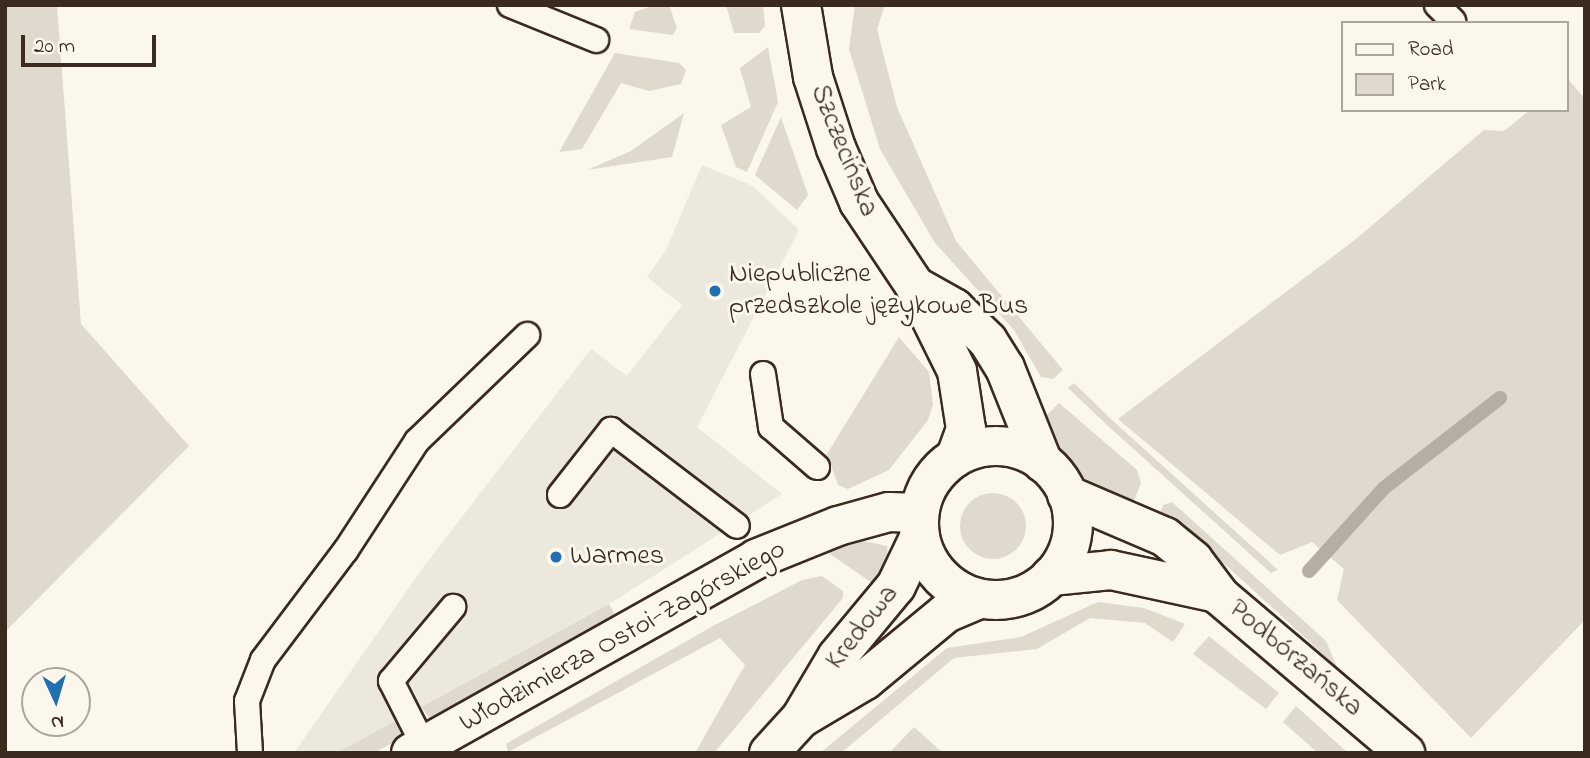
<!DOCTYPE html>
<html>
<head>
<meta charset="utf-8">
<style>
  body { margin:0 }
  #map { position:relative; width:1590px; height:758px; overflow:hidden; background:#fbf7ec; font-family:"Indie Flower",sans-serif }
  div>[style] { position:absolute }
  .built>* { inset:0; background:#ede8dd }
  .green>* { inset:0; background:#dfd9ce }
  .round { border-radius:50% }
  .stream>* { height:14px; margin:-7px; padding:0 7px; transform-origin:7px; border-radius:7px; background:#b6aea2 }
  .roads { filter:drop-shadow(2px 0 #3b2a1e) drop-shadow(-2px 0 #3b2a1e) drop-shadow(0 2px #3b2a1e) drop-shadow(0 -2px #3b2a1e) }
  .lane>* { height:24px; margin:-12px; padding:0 12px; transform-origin:12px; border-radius:12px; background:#fbf7ec }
  .street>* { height:38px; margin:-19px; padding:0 19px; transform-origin:19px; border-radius:19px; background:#fbf7ec }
  .street>.ring { margin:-19px; padding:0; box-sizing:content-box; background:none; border:38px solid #fbf7ec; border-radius:50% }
  .dots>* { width:19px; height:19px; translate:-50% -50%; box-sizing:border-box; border:4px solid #fbf7ec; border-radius:50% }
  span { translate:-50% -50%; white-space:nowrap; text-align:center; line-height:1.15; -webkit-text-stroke:6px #fbf7ec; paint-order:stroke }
  .street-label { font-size:28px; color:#3b2a1e }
  .poi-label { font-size:28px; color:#3b2a1e }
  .left { translate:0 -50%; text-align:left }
  .frame { position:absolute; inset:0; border:7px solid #3b2a1e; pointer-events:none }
  .legend { position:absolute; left:1341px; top:21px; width:228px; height:91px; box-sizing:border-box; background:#fbf7ec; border:2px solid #aea59a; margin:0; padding:9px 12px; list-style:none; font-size:21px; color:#3b2a1e }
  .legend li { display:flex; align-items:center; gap:14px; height:35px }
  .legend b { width:35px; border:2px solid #aea59a }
  .north { position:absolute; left:21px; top:667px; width:70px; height:70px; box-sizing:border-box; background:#fbf7ec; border:2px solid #aea59a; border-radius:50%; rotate:176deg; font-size:19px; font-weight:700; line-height:28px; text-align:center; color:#3b2a1e }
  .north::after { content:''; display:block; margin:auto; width:24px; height:32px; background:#1f6fb2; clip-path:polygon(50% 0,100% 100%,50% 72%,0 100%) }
  .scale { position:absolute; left:21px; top:35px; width:135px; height:32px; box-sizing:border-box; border:4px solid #3b2a1e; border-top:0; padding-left:9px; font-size:21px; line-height:24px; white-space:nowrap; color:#3b2a1e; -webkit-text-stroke:5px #fbf7ec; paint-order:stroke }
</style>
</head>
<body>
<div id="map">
  <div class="built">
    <div style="clip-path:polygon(702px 165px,753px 186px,799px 230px,697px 427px,782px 494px,616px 600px,336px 753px,294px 753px,422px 569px,591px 349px,627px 376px,682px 305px,647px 277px,666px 250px)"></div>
  </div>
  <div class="green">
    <div style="clip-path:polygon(5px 5px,57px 5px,81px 324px,189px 446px,5px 632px)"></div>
    <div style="clip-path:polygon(656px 5px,669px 5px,677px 28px,673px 35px,629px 29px,635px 12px)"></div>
    <div style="clip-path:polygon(726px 5px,763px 5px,765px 26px,759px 33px,734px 33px)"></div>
    <div style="clip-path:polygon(855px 5px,885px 5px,877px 29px,897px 107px,956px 241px,1063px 370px,1053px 379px,1041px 377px,1014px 330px,935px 243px,880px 149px,849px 49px)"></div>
    <div style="clip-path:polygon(768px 47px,778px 102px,747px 172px,736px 167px,721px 125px,751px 107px,740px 68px)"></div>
    <div style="clip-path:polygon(615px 53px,679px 63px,686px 70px,681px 84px,649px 91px,621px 83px,582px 149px,559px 152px)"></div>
    <div style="clip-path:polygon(1568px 79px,1585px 99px,1585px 620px,1471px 738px,1337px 600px,1344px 569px,1312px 542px,1280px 555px,1118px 419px,1356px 239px,1484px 130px,1504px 131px,1530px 110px,1567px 110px)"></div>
    <div style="clip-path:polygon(684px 113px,672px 157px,587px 170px,631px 151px)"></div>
    <div style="clip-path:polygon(781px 117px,808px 195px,797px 210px,755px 175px)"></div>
    <div style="clip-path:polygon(899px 337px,929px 372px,933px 405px,928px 420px,889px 470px,848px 489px,838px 485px,827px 454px)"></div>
    <div style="clip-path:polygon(1074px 383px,1112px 420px,1278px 570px,1271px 573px,1107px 425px,1068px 388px)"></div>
    <div style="clip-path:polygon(1059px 403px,1137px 470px,1141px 483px,1131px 508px,1093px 489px,1049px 436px,1043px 419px)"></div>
    <div class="round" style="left:960px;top:493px;width:66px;height:66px"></div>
    <div style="clip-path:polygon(1172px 502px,1326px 641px,1337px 667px,1228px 567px,1158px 518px,1163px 505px)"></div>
    <div style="clip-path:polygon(863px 541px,887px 546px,888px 564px,878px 587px,827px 552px)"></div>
    <div style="clip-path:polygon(822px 576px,843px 591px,843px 598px,714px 753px,695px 753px,745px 665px,720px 638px,508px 752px,506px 744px,713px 626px,802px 580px)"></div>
    <div style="clip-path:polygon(1098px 602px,1144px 608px,1185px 624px,1173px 642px,1145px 623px,1090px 618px,1037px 649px,954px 658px,841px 753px,820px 753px,947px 648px,1021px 637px)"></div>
    <div style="clip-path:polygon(609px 604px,615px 615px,431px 720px,421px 707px)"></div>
    <div style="clip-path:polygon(1209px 636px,1279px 693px,1266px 709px,1193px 654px)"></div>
    <div style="clip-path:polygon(1296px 706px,1348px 753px,1318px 753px,1283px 722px)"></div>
    <div style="clip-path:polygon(395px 721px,403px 737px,374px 753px,336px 753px)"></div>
    <div style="clip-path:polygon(914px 727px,943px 753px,889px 753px)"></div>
  </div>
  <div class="stream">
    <div style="left:1309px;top:571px;width:112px;rotate:-47.9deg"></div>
    <div style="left:1384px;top:488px;width:147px;rotate:-37.8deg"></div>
  </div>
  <div class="roads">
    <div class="lane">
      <div style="left:510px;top:5px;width:93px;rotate:22.1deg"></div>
      <div style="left:1437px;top:5px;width:23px;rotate:45deg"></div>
      <div style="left:763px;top:374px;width:54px;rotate:81.4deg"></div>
      <div style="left:771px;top:427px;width:61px;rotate:41deg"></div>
      <div style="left:560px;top:495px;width:83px;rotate:-51.9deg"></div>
      <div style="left:611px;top:430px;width:158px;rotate:37.3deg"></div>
      <div style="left:424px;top:746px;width:73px;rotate:-116.9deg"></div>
      <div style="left:391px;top:681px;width:97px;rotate:-50deg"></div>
      <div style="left:250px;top:753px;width:52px;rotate:-93.3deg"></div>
      <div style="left:247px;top:701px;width:44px;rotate:-68.7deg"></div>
      <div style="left:263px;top:660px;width:138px;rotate:-53deg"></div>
      <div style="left:346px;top:550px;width:130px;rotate:-56.9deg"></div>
      <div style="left:417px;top:441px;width:153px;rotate:-43.9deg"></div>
    </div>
    <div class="street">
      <div style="left:801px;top:5px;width:73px;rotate:80.5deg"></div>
      <div style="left:813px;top:77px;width:75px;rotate:72.1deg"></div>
      <div style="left:836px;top:148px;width:59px;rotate:66.9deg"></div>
      <div style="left:859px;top:202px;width:101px;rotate:56.3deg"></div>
      <div style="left:915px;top:286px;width:95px;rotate:63.7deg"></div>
      <div style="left:957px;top:371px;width:59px;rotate:81.2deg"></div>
      <div style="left:966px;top:429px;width:30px;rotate:110deg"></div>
      <div style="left:915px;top:286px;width:45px;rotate:29.4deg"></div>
      <div style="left:954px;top:308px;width:47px;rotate:44.1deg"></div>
      <div style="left:988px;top:341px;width:32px;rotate:58deg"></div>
      <div style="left:1005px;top:368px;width:102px;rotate:68.2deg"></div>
      <div class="ring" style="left:919px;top:446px;width:116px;height:116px"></div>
      <div style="left:1067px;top:495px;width:107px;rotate:23.2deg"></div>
      <div style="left:1165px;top:537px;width:36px;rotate:39deg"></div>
      <div style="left:1193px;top:560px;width:45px;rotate:53.1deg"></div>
      <div style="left:1220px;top:596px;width:243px;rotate:40.3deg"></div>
      <div style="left:1051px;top:576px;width:60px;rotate:-5.7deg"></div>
      <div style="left:1111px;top:570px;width:108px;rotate:12.2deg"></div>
      <div style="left:803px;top:717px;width:72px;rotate:-30.8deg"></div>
      <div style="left:865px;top:680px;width:105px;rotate:-39.6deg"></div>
      <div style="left:946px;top:613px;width:36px;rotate:-23deg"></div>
      <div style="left:411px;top:753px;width:396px;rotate:-29.3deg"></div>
      <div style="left:756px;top:559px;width:88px;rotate:-21.9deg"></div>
      <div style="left:838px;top:526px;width:53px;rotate:-15.4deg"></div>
      <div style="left:889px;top:512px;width:30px;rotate:2deg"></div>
      <div style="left:769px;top:753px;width:47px;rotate:-47.6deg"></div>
      <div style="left:801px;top:718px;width:71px;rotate:-59.5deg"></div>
      <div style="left:837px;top:657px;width:92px;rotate:-50.3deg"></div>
      <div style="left:896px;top:586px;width:55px;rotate:-64.4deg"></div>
    </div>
  </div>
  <div class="dots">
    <div style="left:715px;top:291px;background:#1f6fb2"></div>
    <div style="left:556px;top:557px;background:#1f6fb2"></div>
  </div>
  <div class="street-label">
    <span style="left:843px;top:151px;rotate:68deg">Szczecińska</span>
    <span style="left:863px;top:628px;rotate:-52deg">Kredowa</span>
    <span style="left:623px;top:637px;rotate:-29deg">Włodzimierza Ostoi-Zagórskiego</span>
    <span style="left:1295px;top:659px;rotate:40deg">Podbórzańska</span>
  </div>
  <div class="poi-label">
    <span class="left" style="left:729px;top:291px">Niepubliczne<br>przedszkole językowe Bus</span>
    <span class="left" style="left:570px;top:557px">Warmes</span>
  </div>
  <div class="frame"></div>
  <ul class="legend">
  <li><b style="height:9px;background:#fbf7ec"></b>Road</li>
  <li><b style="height:19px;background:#dfd9ce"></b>Park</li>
  </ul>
  <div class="north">N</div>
  <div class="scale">20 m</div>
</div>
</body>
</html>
